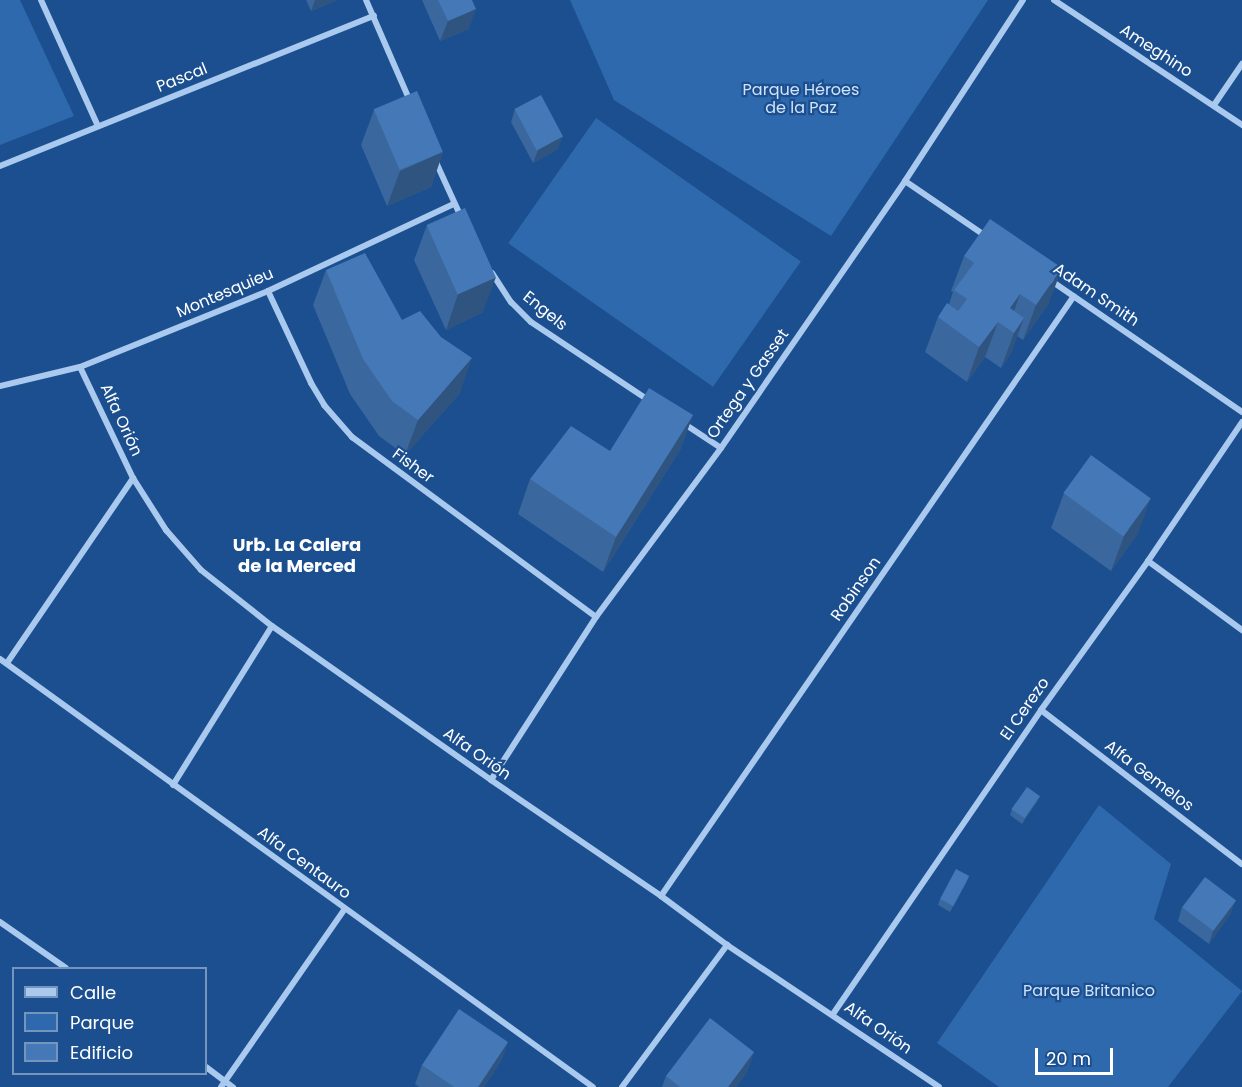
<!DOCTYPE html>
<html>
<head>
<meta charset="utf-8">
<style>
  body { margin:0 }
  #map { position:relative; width:1242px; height:1087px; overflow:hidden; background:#1b4f8f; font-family:Poppins,sans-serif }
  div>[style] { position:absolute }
  .green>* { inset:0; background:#2e69ad; transform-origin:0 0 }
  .minor>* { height:6px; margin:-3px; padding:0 3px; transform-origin:3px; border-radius:3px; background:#a9c9ee }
  .wall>* { inset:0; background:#3a679d }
  .shaded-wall>* { inset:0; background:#305480 }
  .building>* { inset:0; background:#4478b7; transform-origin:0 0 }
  span { translate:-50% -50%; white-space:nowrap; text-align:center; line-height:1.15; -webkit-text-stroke:4.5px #1b4f8f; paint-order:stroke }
  .street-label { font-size:16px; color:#fff }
  .park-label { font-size:16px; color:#cfe3fa }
  .neighbourhood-label { font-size:18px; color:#fff; font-weight:700 }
  .legend { position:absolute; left:12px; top:967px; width:195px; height:108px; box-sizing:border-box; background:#1b4f8f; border:2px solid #7695bc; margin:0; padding:8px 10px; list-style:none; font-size:18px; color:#fff }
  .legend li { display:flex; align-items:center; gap:12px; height:30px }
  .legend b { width:30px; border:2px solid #7695bc }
  .scale { position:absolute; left:1035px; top:1048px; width:78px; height:27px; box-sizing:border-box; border:3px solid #fff; border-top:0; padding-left:8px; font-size:18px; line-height:21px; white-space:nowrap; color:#fff; -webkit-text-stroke:4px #1b4f8f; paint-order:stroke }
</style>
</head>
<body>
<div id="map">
  <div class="green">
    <div style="clip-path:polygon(0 0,20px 0,74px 116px,0 145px)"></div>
    <div style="clip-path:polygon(570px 0,988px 0,831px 236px,614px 100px)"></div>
    <div style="left:596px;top:118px;width:250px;height:153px;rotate:35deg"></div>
    <div style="clip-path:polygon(1099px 805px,1171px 864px,1154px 919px,1242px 991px,1168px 1087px,999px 1087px,937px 1043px)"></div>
  </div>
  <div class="minor">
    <div style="left:41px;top:0;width:138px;rotate:65.7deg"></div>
    <div style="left:366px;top:0;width:110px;rotate:66.5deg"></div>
    <div style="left:1054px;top:0;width:226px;rotate:33.6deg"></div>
    <div style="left:1214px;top:105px;width:50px;rotate:-55.7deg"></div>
    <div style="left:435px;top:160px;width:63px;rotate:65.5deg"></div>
    <div style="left:0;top:166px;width:403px;rotate:-21.9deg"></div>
    <div style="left:905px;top:181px;width:99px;rotate:34.3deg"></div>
    <div style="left:492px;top:273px;width:35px;rotate:57deg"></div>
    <div style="left:511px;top:302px;width:28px;rotate:45deg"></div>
    <div style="left:531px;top:322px;width:143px;rotate:33.6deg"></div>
    <div style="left:1050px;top:280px;width:233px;rotate:34.5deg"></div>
    <div style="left:268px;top:291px;width:102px;rotate:64.9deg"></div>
    <div style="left:311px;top:383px;width:26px;rotate:59deg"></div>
    <div style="left:324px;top:405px;width:43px;rotate:48.8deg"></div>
    <div style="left:352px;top:437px;width:303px;rotate:36.4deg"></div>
    <div style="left:80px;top:367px;width:123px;rotate:64.5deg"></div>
    <div style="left:133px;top:478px;width:62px;rotate:57.6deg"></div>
    <div style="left:166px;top:530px;width:53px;rotate:48.8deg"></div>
    <div style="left:201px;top:570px;width:90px;rotate:38.3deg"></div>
    <div style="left:272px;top:626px;width:268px;rotate:35.1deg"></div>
    <div style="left:491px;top:780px;width:206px;rotate:34.3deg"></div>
    <div style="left:661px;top:896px;width:82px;rotate:36.6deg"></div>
    <div style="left:727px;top:945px;width:255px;rotate:33.8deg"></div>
    <div style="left:0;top:386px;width:82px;rotate:-13.4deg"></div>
    <div style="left:80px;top:367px;width:203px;rotate:-22deg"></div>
    <div style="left:268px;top:291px;width:205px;rotate:-25.1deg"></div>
    <div style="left:683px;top:423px;width:45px;rotate:33.3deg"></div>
    <div style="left:1148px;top:561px;width:117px;rotate:36.3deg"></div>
    <div style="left:0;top:659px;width:731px;rotate:35.82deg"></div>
    <div style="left:7px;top:663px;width:224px;rotate:-55.7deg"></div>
    <div style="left:1041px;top:710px;width:253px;rotate:37.5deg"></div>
    <div style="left:491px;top:780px;width:194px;rotate:-57.2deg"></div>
    <div style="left:596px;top:617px;width:210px;rotate:-53.5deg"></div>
    <div style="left:721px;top:448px;width:324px;rotate:-55.4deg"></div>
    <div style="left:905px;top:181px;width:216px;rotate:-56.9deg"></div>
    <div style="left:173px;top:785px;width:187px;rotate:-58.1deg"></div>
    <div style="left:661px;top:896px;width:728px;rotate:-55.46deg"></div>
    <div style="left:0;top:922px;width:80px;rotate:34.9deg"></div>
    <div style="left:833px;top:1014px;width:368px;rotate:-55.6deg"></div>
    <div style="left:1041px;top:710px;width:183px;rotate:-54.3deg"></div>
    <div style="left:1148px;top:561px;width:168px;rotate:-55.9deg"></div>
    <div style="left:206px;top:1067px;width:34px;rotate:37deg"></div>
    <div style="left:221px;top:1087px;width:216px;rotate:-55.2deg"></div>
    <div style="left:622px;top:1087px;width:177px;rotate:-53.5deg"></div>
  </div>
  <div class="wall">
    <div style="clip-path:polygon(306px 0,337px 0,311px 11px)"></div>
    <div style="clip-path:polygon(422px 0,472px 0,469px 29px,440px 41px)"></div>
    <div style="clip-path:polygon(515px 109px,558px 149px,533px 163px,511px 122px)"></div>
    <div style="clip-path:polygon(374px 110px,443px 152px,431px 187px,387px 206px,361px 145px)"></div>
    <div style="clip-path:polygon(427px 225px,483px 312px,446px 330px,414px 260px)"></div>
    <div style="clip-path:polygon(964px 256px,1049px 303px,1023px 340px,1017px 336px,1011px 353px,1001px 368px,985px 357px,967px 382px,925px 352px,938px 317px,949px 304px,953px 292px,951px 291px)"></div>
    <div style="clip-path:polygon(326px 270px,460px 393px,405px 455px,379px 436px,350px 394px,313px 305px)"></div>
    <div style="clip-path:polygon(693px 415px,680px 450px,603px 572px,518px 514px,530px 479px,610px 451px)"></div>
    <div style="clip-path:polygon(1064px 493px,1138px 533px,1111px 571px,1051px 528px)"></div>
    <div style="clip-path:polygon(1037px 802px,1022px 824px,1010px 815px,1012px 809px)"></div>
    <div style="clip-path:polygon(969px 876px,966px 883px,950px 912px,938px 905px,940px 899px)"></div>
    <div style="clip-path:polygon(1182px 907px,1231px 913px,1209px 944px,1178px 921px)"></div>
    <div style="clip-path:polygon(508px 1042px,501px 1061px,484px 1087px,419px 1087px,415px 1084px,422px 1065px)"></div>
    <div style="clip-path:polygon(754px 1052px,747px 1072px,736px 1087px,662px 1087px,666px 1076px)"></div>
  </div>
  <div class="shaded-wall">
    <div style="clip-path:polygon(315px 0,337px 0,311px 11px)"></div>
    <div style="clip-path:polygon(476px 9px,469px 29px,440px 41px,448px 21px)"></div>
    <div style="clip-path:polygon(563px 136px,558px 149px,533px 163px,538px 150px)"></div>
    <div style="clip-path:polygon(443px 152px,431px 187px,387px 206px,400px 171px)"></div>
    <div style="clip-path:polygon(1062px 268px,1049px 303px,1023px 340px,1036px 305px)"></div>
    <div style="clip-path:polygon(496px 277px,483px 312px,446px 330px,458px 294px)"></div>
    <div style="clip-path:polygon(1020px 294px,1008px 329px,1010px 308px)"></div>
    <div style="clip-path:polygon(1024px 318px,1011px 353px,1001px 368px,1014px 333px)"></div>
    <div style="clip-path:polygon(998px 322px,985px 357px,967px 382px,979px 347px)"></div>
    <div style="clip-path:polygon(472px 358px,460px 393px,405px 455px,418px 420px)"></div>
    <div style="clip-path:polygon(693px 415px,680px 450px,603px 572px,616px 537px)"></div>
    <div style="clip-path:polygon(1151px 498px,1138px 533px,1111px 571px,1124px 536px)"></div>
    <div style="clip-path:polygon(1040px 796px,1037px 802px,1022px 824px,1025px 818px)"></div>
    <div style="clip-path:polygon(1236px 900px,1231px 913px,1209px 944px,1213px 931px)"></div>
    <div style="clip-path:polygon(508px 1042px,501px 1061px,484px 1087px,478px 1087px)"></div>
    <div style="clip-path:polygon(754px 1052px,747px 1072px,736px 1087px,728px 1087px)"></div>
  </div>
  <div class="building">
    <div style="clip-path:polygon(438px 0,472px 0,476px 9px,448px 21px)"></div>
    <div style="left:417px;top:91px;width:66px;height:47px;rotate:67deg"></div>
    <div style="left:541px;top:95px;width:47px;height:30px;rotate:62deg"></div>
    <div style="left:465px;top:208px;width:76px;height:42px;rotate:66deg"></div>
    <div style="clip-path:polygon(990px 219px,1062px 268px,1036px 305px,1020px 294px,1010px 308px,1024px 318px,1014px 333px,998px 322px,979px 347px,938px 317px,947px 303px,958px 311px,967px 299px,954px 290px,974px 263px,964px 256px)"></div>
    <div style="clip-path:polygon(365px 253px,402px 320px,420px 311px,441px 337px,472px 358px,418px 420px,392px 401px,363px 359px,326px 270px)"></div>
    <div style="clip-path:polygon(649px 388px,693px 415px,616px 537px,530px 479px,571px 426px,610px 451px)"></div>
    <div style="left:1091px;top:455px;width:74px;height:47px;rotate:36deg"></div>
    <div style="left:1027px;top:787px;width:16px;height:27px;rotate:35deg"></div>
    <div style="left:956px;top:869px;width:15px;height:34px;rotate:28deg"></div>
    <div style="left:1205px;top:877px;width:39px;height:38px;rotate:37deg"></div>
    <div style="clip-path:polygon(459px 1009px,508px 1042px,478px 1087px,454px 1087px,422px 1065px)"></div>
    <div style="clip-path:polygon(710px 1018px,754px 1052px,728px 1087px,680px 1087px,666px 1076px)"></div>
  </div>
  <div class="street-label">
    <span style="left:1156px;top:51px;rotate:33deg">Ameghino</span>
    <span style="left:182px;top:78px;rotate:-22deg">Pascal</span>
    <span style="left:225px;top:293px;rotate:-23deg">Montesquieu</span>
    <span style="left:1096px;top:295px;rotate:34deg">Adam Smith</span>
    <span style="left:545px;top:311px;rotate:39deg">Engels</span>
    <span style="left:748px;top:384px;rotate:-55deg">Ortega y Gasset</span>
    <span style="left:121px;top:420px;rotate:65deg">Alfa Orión</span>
    <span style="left:413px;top:466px;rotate:36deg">Fisher</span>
    <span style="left:856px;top:589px;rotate:-55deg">Robinson</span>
    <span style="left:1025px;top:709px;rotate:-55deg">El Cerezo</span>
    <span style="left:477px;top:754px;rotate:35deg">Alfa Orión</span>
    <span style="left:1149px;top:776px;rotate:37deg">Alfa Gemelos</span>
    <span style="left:304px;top:863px;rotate:36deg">Alfa Centauro</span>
    <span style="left:878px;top:1028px;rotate:35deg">Alfa Orión</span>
  </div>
  <div class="park-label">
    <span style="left:801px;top:99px">Parque Héroes<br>de la Paz</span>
    <span style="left:1089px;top:991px">Parque Britanico</span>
  </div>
  <div class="neighbourhood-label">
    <span style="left:297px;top:556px">Urb. La Calera<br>de la Merced</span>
  </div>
  <ul class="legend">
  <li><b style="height:8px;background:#a9c9ee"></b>Calle</li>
  <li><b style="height:16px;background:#2e69ad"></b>Parque</li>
  <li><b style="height:16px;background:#4478b7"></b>Edificio</li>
  </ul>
  <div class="scale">20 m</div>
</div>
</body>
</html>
